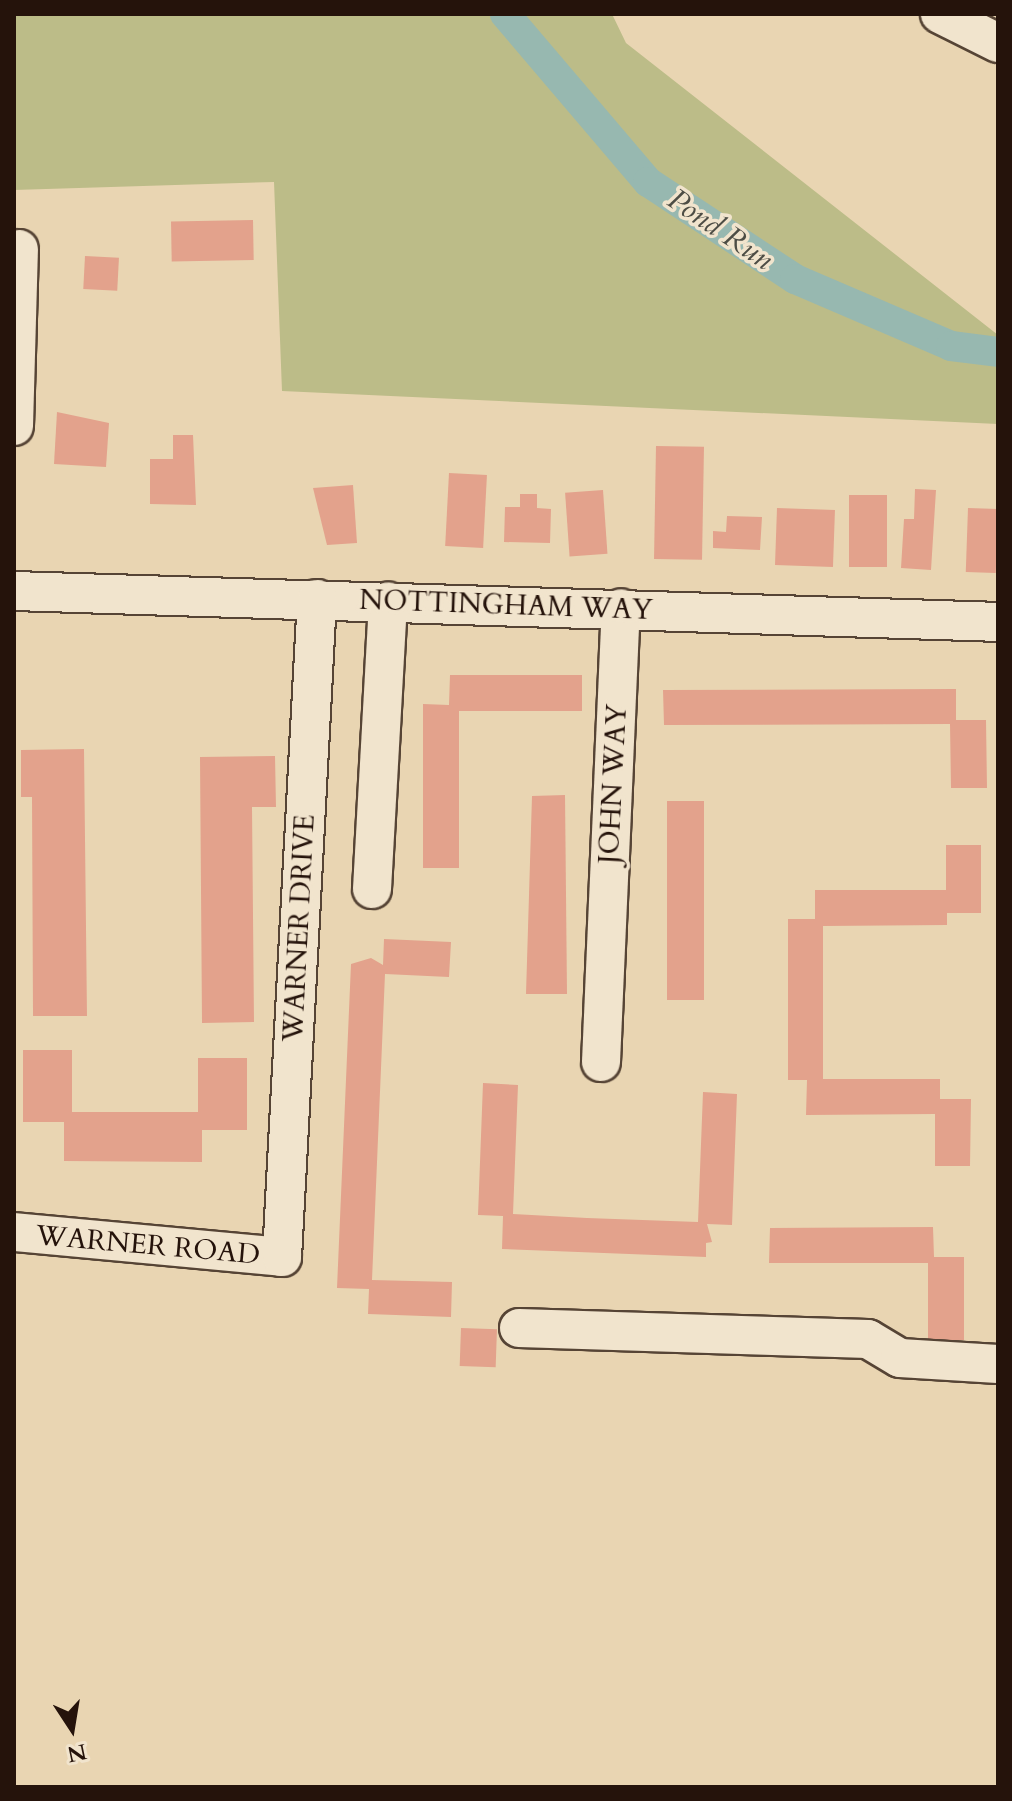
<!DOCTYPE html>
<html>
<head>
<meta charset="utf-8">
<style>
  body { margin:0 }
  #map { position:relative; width:1012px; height:1801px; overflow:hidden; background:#e9d5b2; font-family:Cardo,serif }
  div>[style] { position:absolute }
  .green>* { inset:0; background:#bcbc88 }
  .canal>* { height:30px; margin:-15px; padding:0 15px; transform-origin:15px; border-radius:15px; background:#97b8b0 }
  .building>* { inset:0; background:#e3a28c; transform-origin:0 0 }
  .roads { filter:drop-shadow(2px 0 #564435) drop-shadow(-2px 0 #564435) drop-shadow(0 2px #564435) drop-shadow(0 -2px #564435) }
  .minor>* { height:38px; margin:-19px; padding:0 19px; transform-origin:19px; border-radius:19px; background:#f1e4cd }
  span { translate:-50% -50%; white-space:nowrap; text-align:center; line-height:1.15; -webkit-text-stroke:7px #f1e4cd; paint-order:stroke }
  .street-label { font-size:28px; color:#25130b }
  .water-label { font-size:30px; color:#4d4d45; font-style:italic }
  .frame { position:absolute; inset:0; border:16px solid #25130b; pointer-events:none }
  .north { position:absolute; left:32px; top:1689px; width:80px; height:80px; -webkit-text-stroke:6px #f1e4cd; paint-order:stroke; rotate:168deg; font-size:22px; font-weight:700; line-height:32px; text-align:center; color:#25130b }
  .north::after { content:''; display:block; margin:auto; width:28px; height:36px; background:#25130b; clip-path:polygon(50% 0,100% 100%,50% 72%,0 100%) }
</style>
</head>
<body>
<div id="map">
  <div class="green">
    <div style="clip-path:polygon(14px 14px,612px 14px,626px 43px,998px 335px,998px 424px,282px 391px,274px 182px,14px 190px)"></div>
  </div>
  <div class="canal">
    <div style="left:505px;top:14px;width:221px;rotate:49.6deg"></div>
    <div style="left:648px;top:182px;width:176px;rotate:33.4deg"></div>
    <div style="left:795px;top:279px;width:170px;rotate:23.2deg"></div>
    <div style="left:951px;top:346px;width:47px;rotate:7.3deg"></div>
  </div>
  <div class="building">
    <div style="left:253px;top:220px;width:40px;height:82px;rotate:89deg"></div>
    <div style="left:85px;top:256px;width:34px;height:33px;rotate:3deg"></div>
    <div style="clip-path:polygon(57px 412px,109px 423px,106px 467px,54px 464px)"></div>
    <div style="clip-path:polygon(173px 435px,193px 435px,196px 505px,150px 504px,150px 459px,173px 459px)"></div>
    <div style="left:656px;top:446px;width:48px;height:113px;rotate:1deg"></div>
    <div style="left:449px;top:473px;width:38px;height:73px;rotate:3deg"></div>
    <div style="clip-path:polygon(353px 485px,357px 543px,327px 545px,313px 488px)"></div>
    <div style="clip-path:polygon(915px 489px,936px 490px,931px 570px,901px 568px,904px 519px,914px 519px)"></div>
    <div style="left:603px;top:490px;width:64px;height:38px;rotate:86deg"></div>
    <div style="clip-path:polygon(520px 494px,537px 494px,537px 508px,551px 509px,550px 543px,504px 542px,505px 507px,520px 507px)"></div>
    <div style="left:849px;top:495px;width:38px;height:72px"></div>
    <div style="left:777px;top:508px;width:58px;height:57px;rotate:2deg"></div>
    <div style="left:968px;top:508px;width:30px;height:64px;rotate:2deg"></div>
    <div style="clip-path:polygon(727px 516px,762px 517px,760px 550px,713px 548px,713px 531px,726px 532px)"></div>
    <div style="clip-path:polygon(450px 675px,582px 675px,582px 711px,459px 711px,459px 868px,423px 868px,423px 704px,449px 705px)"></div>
    <div style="clip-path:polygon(956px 689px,956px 720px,986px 720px,987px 788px,951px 788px,950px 724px,664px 725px,663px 690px)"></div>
    <div style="clip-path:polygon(84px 749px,87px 1016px,33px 1016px,32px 797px,21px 797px,21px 750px)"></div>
    <div style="clip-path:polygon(275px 756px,276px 807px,252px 807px,254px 1022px,202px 1023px,200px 757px)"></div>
    <div style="clip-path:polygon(565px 795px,567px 994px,526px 994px,532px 796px)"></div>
    <div style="left:667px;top:801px;width:37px;height:199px"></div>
    <div style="clip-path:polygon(946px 845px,981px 845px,981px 913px,947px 913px,947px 925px,823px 926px,823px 1079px,940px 1079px,940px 1099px,971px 1099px,970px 1166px,935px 1166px,935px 1114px,806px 1115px,807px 1080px,788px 1080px,788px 919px,815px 919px,815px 890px,946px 890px)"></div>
    <div style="clip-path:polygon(384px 939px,451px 942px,449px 977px,385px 974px,372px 1280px,452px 1282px,451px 1317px,368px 1314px,369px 1289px,337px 1288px,351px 964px,371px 958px,383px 965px)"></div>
    <div style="clip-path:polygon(23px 1050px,72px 1050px,72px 1112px,198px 1112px,198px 1058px,247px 1058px,247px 1130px,202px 1130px,202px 1162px,64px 1161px,64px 1122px,23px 1122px)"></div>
    <div style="clip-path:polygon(483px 1083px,518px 1085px,513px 1214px,587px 1218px,698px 1222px,703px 1092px,737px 1094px,732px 1225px,707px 1224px,712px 1242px,706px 1243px,706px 1257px,502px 1249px,503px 1216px,478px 1215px)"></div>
    <div style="clip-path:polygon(933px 1227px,934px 1257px,964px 1257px,964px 1340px,928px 1340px,928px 1263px,769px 1263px,770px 1228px)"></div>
    <div style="left:461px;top:1328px;width:36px;height:38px;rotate:2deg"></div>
  </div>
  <div class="roads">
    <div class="minor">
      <div style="left:940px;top:14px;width:65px;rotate:26.6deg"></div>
      <div style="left:14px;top:426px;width:177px;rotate:-88.4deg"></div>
      <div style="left:14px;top:591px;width:984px;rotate:1.8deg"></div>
      <div style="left:372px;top:889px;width:288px;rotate:-86.8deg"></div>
      <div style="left:601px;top:1062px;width:454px;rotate:-87.5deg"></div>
      <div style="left:14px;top:1232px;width:269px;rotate:5.3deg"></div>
      <div style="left:282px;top:1257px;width:659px;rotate:-86.96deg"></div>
      <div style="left:519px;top:1328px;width:349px;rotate:1.8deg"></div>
      <div style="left:868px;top:1339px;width:37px;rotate:31deg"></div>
      <div style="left:900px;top:1358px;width:98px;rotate:3.5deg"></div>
    </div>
  </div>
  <div class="street-label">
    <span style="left:506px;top:605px;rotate:2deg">NOTTINGHAM WAY</span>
    <span style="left:613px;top:784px;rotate:-87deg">JOHN WAY</span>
    <span style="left:299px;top:928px;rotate:-87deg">WARNER DRIVE</span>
    <span style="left:148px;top:1245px;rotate:5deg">WARNER ROAD</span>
  </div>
  <div class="water-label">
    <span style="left:720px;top:230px;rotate:34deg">Pond Run</span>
  </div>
  <div class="frame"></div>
  <div class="north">N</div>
</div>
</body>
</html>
